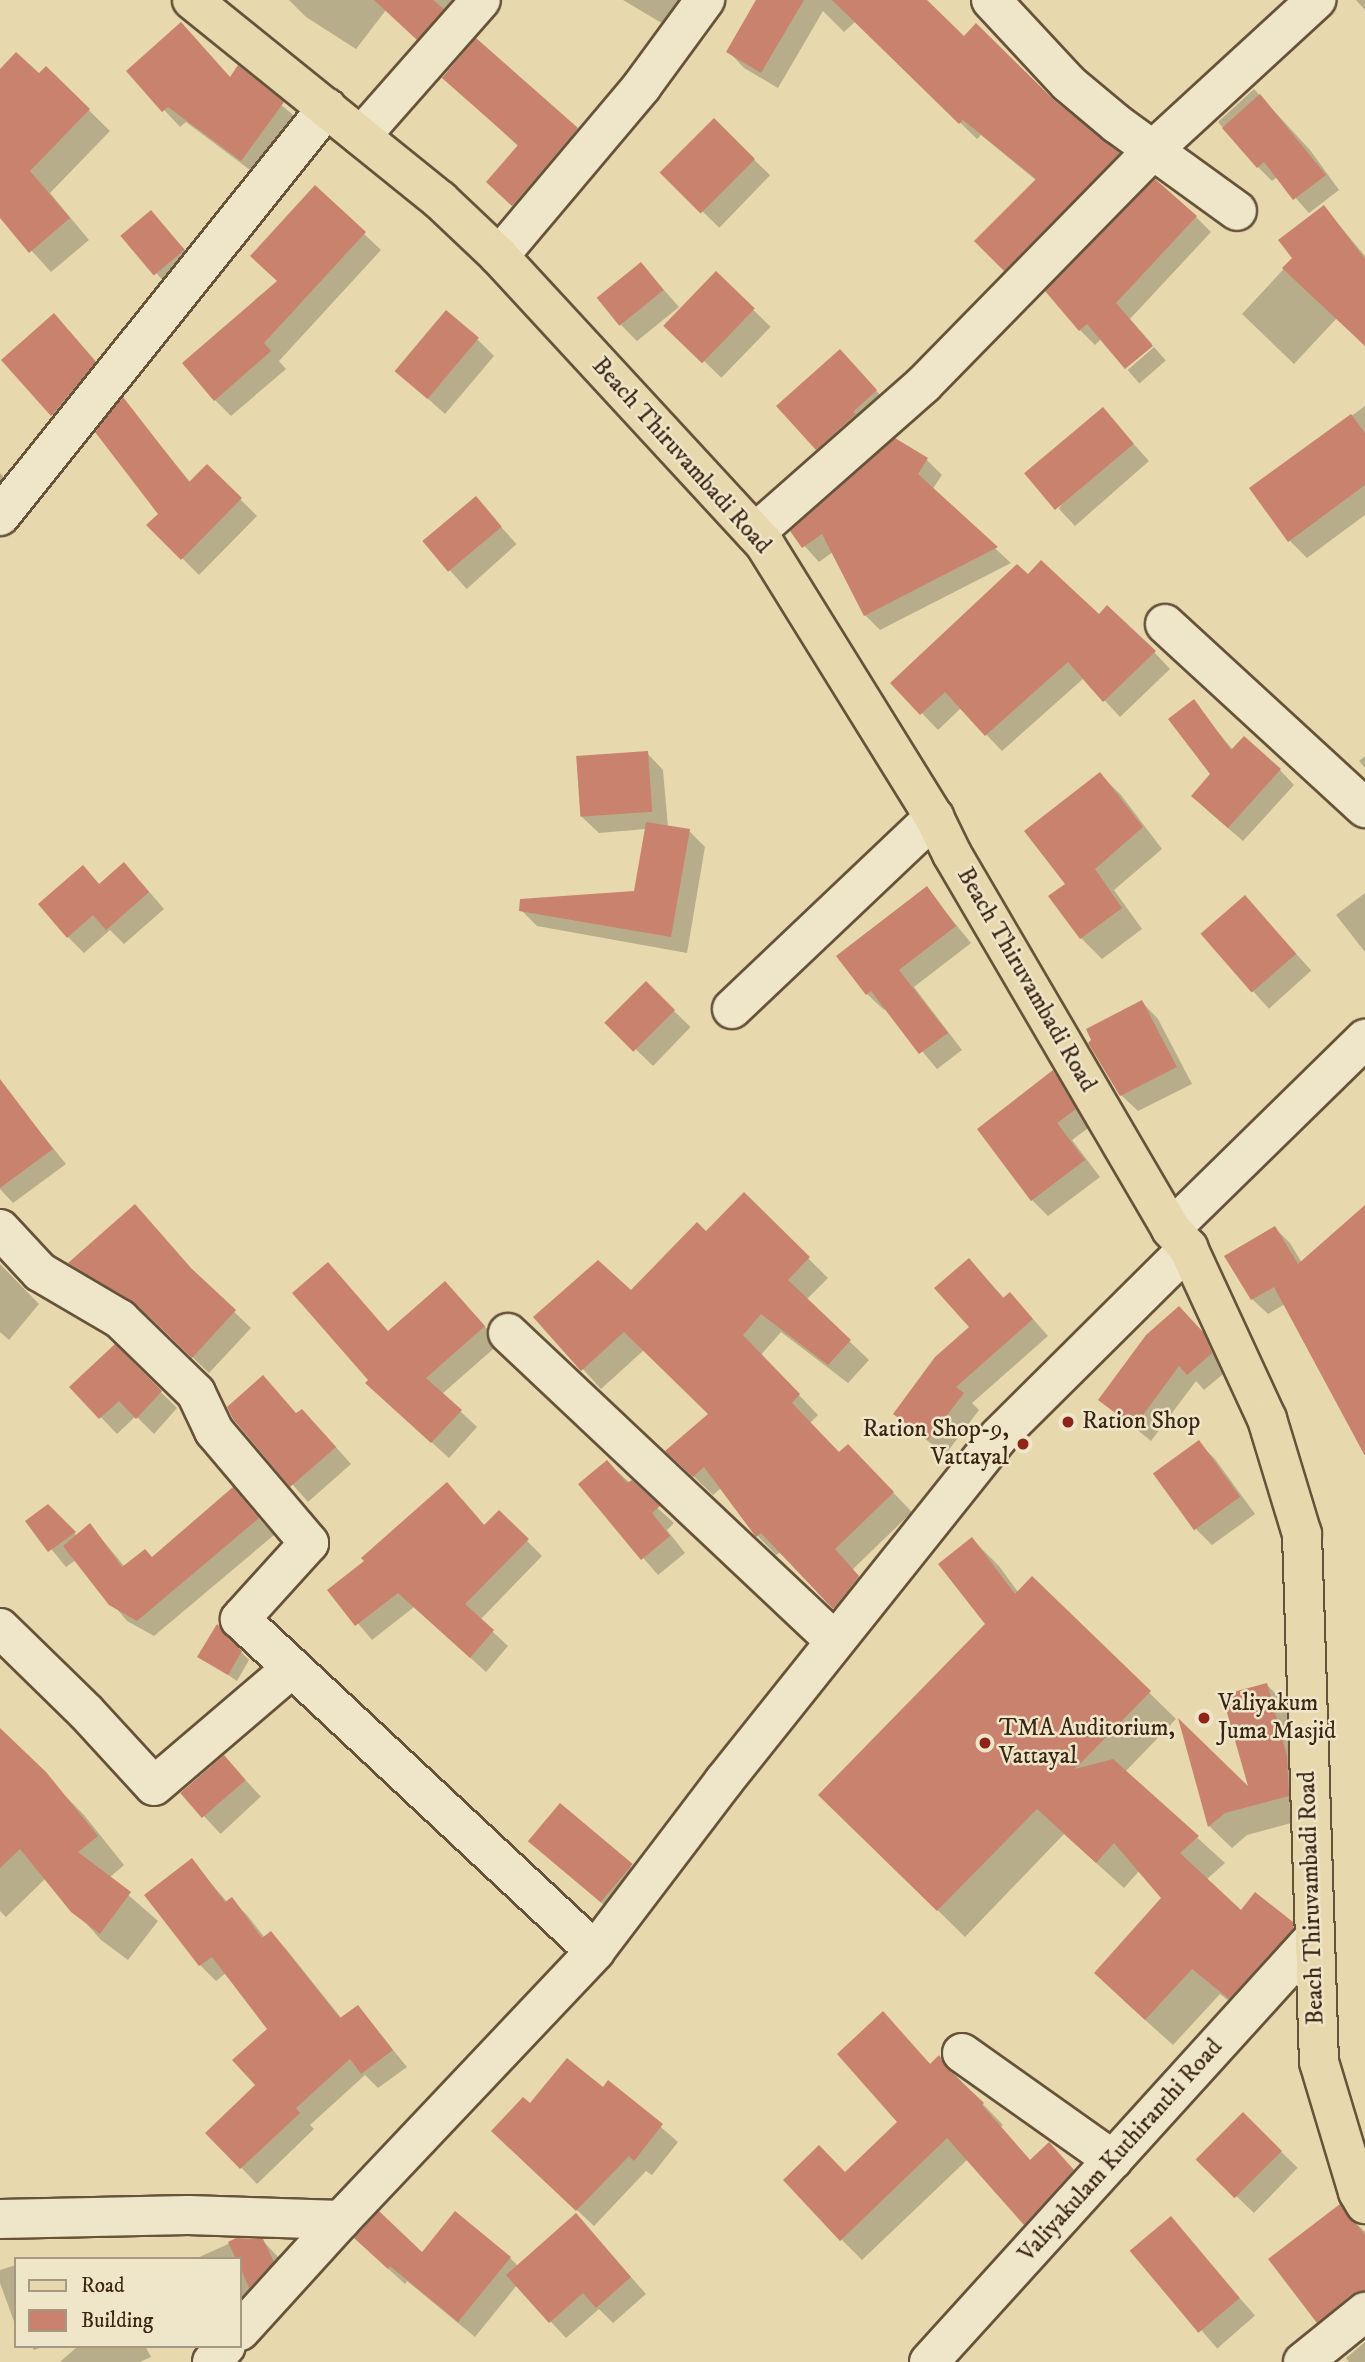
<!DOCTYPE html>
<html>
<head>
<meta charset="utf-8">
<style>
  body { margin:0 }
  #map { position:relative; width:1365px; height:2362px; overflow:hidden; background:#e7d9ad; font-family:"IM FELL DW Pica",serif }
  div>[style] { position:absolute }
  .shadow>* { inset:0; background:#0003; transform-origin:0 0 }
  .building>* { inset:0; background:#c9826e; transform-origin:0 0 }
  .roads { filter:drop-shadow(2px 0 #66533a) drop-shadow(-2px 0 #66533a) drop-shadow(0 2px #66533a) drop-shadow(0 -2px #66533a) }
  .minor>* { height:38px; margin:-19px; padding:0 19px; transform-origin:19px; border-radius:19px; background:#efe6ca }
  .major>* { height:38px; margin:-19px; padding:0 19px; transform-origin:19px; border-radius:19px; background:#e7d9ad }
  .dots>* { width:19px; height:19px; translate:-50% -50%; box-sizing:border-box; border:4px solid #efe6ca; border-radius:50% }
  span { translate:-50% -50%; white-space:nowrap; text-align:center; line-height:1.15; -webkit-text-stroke:5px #efe6ca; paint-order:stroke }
  .street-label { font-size:24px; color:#3b2614 }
  .poi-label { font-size:24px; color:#3b2614 }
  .left { translate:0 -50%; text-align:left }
  .right { translate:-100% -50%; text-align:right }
  .legend { position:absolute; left:14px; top:2257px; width:228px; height:91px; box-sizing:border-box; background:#efe6ca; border:2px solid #a79981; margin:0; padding:9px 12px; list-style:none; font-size:21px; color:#3b2614 }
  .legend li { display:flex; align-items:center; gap:14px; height:35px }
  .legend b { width:35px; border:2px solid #a79981 }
</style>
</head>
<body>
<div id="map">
  <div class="shadow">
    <div style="clip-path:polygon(289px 0,471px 0,437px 58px,386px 10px,356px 49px,306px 17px)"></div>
    <div style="clip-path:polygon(623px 0,693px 0,690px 40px)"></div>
    <div style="clip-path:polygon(758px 0,924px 0,964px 39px,1053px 101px,1134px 170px,1021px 286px,976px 241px,1037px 181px,981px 135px,977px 139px,856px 21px,844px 32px,823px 11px,778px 88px,744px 68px,728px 51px)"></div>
    <div style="clip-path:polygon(1356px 0,1365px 0,1365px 10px)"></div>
    <div style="clip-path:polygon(46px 68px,110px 131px,50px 193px,89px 240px,51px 272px,0 216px,0 72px,39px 76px)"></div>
    <div style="clip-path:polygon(238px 68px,299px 120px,258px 176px,186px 122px,180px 127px,128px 71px,231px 78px)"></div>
    <div style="clip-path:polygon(445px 78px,577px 130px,601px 154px,537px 229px,488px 182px,519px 147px)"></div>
    <div style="clip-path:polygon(1254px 89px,1310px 150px,1339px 190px,1309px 213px,1277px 177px,1272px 181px,1258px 167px,1218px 122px)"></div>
    <div style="left:714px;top:121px;width:78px;height:73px;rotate:44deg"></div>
    <div style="clip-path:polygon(315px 187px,381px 250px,279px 361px,286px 369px,231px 416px,215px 400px,279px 281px)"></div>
    <div style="clip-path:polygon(1324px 207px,1365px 256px,1365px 345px,1337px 318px,1294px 364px,1242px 314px,1294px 258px)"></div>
    <div style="left:151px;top:212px;width:74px;height:37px;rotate:48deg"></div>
    <div style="clip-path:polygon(1196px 217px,1211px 232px,1130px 319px,1152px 344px,1125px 367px,1101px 339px,1095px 345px,1080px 330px)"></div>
    <div style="clip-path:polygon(641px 264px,679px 307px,637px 341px,621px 325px)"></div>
    <div style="left:716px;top:274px;width:76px;height:71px;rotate:44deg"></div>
    <div style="clip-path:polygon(70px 332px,111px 379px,68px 431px,52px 415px)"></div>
    <div style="clip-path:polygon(477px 339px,494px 356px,445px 414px,397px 371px)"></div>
    <div style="left:1154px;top:347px;width:18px;height:35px;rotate:49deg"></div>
    <div style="clip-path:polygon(856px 368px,892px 408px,834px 465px,779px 406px)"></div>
    <div style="clip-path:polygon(123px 400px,191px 483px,207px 466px,257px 516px,199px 575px,149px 525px,160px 514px)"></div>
    <div style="clip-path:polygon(1365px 406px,1365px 515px,1307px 558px,1289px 540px,1251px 489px)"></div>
    <div style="clip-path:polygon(1103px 410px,1149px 461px,1075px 526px,1059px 509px)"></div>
    <div style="clip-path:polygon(927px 460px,942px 475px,932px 490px,1011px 563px,880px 630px,865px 615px,833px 552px,819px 562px,792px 532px)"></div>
    <div style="clip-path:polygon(0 473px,10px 484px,0 494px)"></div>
    <div style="left:475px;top:498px;width:62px;height:67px;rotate:48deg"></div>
    <div style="clip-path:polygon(1028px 577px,1100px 616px,1154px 652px,1170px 669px,1120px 717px,1084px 678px,1002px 751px,961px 708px,938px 730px,893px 683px)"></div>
    <div style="clip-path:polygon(1193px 702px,1233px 750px,1280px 770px,1294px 785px,1243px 841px,1207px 810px,1212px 774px)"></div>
    <div style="clip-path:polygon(647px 753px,663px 770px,668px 827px,689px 831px,705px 847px,687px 953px,537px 926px,521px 910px,635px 892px,646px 829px,599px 833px,582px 817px)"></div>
    <div style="clip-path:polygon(1365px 756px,1365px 768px,1359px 761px)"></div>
    <div style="clip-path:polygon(1100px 774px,1121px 795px,1162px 849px,1114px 890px,1142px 929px,1102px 959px,1081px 938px,1067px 884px)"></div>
    <div style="clip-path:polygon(83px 868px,100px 885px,140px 881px,164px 909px,124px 944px,110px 930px,84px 953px,68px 937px)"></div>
    <div style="clip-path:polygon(927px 889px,971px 943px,914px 987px,962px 1050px,937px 1069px,886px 1008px,884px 1010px,867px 994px)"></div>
    <div style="clip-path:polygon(1365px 893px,1365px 952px,1336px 915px)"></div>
    <div style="left:1245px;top:897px;width:99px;height:57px;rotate:48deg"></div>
    <div style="left:646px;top:984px;width:62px;height:54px;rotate:44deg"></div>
    <div style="clip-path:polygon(1142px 1002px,1158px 1019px,1192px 1084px,1138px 1111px,1121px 1095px)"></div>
    <div style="clip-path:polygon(1053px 1072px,1069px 1088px,1091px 1126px,1072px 1140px,1100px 1177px,1048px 1216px,1032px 1200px,980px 1129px)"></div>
    <div style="clip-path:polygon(11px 1096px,66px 1164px,13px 1203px,0 1189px,0 1104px)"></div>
    <div style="clip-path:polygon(744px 1195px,828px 1278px,806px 1300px,869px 1360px,848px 1383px,781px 1332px,761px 1355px,818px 1415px,810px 1423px,840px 1454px,848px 1446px,912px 1512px,852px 1570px,877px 1597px,853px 1627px,781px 1552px,776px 1555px,754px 1532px,721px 1488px,713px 1495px,687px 1470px,711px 1415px,644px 1350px,601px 1389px,536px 1317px,631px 1293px,706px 1234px)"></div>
    <div style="clip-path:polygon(1275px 1228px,1290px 1243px,1302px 1263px,1365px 1230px,1365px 1435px,1285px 1304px,1268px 1314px,1252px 1299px)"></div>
    <div style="clip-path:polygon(969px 1260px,1005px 1299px,1026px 1311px,1048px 1336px,972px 1403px,979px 1410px,945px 1455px,895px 1414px,972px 1328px)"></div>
    <div style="clip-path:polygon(71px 1263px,201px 1280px,251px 1328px,209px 1373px,153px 1319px,86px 1279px)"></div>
    <div style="clip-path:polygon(0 1264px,39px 1304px,9px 1340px,0 1332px)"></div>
    <div style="clip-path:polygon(445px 1283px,500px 1343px,442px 1394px,477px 1427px,449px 1458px,384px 1399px,371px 1380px,389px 1333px)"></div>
    <div style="clip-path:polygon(1195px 1324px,1219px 1350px,1228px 1370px,1204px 1390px,1196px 1381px,1151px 1441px,1100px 1400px)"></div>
    <div style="clip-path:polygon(115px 1347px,177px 1408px,154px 1434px,136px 1416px,117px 1434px,72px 1387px)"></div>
    <div style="clip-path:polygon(297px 1415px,318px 1427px,351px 1464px,308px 1502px,234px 1418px)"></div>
    <div style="clip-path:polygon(1198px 1442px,1215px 1459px,1255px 1514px,1212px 1545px,1196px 1529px,1156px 1473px)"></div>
    <div style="clip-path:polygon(607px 1462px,674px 1523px,667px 1530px,685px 1553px,658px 1575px,580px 1485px)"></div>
    <div style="clip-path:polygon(233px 1490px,274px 1535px,154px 1636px,127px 1621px,76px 1560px,66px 1567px,28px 1521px,48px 1506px,77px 1536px,90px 1525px,125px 1567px,153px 1559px)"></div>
    <div style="clip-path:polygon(462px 1499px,485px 1526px,499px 1513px,542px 1556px,480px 1620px,508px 1646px,486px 1672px,414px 1607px,372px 1640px,330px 1590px)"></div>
    <div style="clip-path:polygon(972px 1539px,999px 1566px,1018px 1592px,1032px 1578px,1176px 1719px,1125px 1772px,1225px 1863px,1206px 1880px,1241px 1912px,1291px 1924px,1319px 1951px,1257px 2024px,1220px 1994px,1173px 2045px,1123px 2000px,1164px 1898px,1140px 1870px,1124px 1888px,1064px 1834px,965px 1937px,847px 1821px,987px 1624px)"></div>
    <div style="clip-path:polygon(217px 1627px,249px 1660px,237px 1681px,200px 1656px)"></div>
    <div style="clip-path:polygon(1267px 1685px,1289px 1707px,1310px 1818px,1247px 1835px,1232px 1848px,1210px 1827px,1182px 1724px,1251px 1792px)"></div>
    <div style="clip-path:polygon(0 1730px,84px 1815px,124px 1865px,109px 1878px,158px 1921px,128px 1960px,101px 1940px,46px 1878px,6px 1917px,0 1911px)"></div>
    <div style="left:224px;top:1757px;width:54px;height:55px;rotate:47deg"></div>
    <div style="left:560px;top:1806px;width:116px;height:46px;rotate:41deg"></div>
    <div style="clip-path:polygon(191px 1860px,228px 1903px,232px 1900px,247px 1915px,265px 1938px,271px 1933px,286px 1949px,342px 2019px,358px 2007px,407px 2067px,378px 2088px,365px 2075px,310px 2125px,314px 2129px,257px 2184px,208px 2133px,257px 2085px,269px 2029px,226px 1973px,216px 1981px,200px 1965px,146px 1895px)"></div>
    <div style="clip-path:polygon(883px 2014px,931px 2065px,939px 2058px,1003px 2125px,1001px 2127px,1031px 2161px,1070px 2166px,1093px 2192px,1046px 2245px,968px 2159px,862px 2260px,841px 2239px,846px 2174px,900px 2122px)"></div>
    <div style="clip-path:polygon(609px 2082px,678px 2142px,652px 2175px,646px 2171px,594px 2226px,510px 2147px,530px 2106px,603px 2089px)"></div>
    <div style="left:1243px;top:2115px;width:76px;height:63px;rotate:44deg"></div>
    <div style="clip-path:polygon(1339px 2206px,1365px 2232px,1365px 2327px,1342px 2346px,1318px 2322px)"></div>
    <div style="clip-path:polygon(576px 2215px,646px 2294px,613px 2323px,599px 2309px,566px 2338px,517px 2285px,475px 2337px,407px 2281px,405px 2284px,372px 2254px,510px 2258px,518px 2266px)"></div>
    <div style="left:1171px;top:2219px;width:128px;height:50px;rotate:49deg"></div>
    <div style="clip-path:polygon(237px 2240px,263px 2241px,279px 2258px,289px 2279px,240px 2321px,240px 2259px,195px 2259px)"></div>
    <div style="clip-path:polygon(16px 2265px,16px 2327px,0 2283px,0 2270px)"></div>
    <div style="clip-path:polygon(1365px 2342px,1365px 2362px,1349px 2362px,1346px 2358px)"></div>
    <div style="clip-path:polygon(31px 2346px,45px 2346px,34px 2350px)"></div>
    <div style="clip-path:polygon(78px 2346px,145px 2346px,151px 2357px,140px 2362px,60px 2362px)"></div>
  </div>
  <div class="building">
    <div style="clip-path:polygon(374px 0,433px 0,444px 9px,417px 40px)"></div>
    <div style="clip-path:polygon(756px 0,804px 0,761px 73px,726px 52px)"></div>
    <div style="clip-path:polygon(832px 0,927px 0,964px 36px,976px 23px,1054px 100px,1120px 153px,1004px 271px,974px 241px,1036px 179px,963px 120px,959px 124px)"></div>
    <div style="clip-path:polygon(181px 22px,230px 77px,238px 65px,284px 102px,241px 161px,168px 107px,162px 112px,126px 71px)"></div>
    <div style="clip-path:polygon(476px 38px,578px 128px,512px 206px,486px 182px,518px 145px,442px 78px)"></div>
    <div style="clip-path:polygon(16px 52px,39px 73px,46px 66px,90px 109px,30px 171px,70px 218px,29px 253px,0 218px,0 69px)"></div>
    <div style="clip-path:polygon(1260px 94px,1326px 175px,1293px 200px,1264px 162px,1257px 168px,1222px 128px)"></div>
    <div style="left:714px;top:118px;width:58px;height:77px;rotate:45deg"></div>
    <div style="clip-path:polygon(1155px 179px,1197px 216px,1116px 303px,1153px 346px,1125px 369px,1087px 324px,1079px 331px,1045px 291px)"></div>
    <div style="clip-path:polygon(315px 185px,366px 232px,264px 343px,271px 351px,214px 401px,182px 363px,277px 281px,250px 256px)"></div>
    <div style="clip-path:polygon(1324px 205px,1365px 259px,1365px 346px,1282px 268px,1292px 258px,1278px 240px)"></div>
    <div style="left:151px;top:210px;width:52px;height:40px;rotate:50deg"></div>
    <div style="left:641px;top:262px;width:36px;height:57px;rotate:51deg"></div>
    <div style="left:716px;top:271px;width:54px;height:76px;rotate:44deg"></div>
    <div style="left:446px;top:310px;width:43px;height:80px;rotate:40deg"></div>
    <div style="clip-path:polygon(54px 313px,96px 362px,51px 416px,1px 360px)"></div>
    <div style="clip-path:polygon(840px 349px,877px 390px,853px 412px,856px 414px,816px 450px,776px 406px)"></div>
    <div style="clip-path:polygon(123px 397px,189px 482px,207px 464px,242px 498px,181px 560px,146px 525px,158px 514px,95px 432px)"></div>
    <div style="left:1103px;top:407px;width:48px;height:103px;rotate:50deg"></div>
    <div style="clip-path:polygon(1351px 414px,1365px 433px,1365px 485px,1288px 542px,1249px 488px)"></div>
    <div style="clip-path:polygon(895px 438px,928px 458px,918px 474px,998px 547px,864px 616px,822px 534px,802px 548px,790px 531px)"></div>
    <div style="left:476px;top:496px;width:40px;height:70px;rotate:50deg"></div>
    <div style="clip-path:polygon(1041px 560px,1099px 614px,1107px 605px,1156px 651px,1103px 702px,1068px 662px,985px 736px,945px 692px,920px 715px,890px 683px,1017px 564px,1028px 574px)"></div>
    <div style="clip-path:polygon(1194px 699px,1231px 750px,1244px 736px,1281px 769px,1228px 828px,1191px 796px,1210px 774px,1168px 719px)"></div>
    <div style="left:648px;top:751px;width:61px;height:72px;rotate:86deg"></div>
    <div style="clip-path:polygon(1100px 772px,1143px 827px,1095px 869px,1122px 908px,1080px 939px,1048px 896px,1065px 884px,1024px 831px)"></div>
    <div style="clip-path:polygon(646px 822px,690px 829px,671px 937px,519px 911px,520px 899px,634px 891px)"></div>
    <div style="clip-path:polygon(124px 862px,149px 892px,106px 930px,93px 915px,67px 938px,38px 904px,83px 865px,99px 884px)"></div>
    <div style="clip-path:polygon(927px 886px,956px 926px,899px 970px,948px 1033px,919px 1054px,871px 991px,866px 995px,836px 956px)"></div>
    <div style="left:1245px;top:895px;width:78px;height:59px;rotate:49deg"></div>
    <div style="left:646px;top:981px;width:41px;height:59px;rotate:45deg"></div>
    <div style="clip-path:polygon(1142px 1000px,1177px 1067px,1120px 1096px,1088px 1043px,1091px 1040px,1086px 1029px)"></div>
    <div style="clip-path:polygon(1053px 1070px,1076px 1109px,1057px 1123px,1085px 1160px,1031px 1201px,977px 1129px)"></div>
    <div style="clip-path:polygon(0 1079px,53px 1149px,0 1188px)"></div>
    <div style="clip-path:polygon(744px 1192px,810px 1257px,788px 1280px,851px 1340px,828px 1365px,761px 1314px,743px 1335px,800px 1394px,792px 1403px,839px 1452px,848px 1444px,894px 1492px,835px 1549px,859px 1576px,833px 1609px,761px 1533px,756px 1537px,753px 1533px,704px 1467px,693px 1477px,665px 1451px,708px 1414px,624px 1332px,581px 1371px,533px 1317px,598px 1260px,631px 1290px,697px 1222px,706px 1231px)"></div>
    <div style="clip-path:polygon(135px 1204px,191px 1268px,236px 1310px,192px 1358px,135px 1303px,68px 1263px)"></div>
    <div style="clip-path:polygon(1365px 1205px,1365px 1456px,1274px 1287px,1251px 1300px,1224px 1256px,1275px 1226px,1298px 1264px)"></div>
    <div style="clip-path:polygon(969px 1258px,1003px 1298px,1010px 1292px,1033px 1319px,956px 1387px,964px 1393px,928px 1440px,893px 1414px,935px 1357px,969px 1327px,934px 1288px)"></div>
    <div style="clip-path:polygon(328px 1262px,388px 1331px,445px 1281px,485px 1326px,426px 1378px,462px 1410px,431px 1443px,365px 1383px,368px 1380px,292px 1293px)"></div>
    <div style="clip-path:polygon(1179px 1306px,1203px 1332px,1212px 1353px,1187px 1375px,1179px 1366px,1134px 1427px,1098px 1400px,1146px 1335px)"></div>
    <div style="clip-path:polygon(115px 1344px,162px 1391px,136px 1419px,119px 1401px,99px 1419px,69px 1387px)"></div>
    <div style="clip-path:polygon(263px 1375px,296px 1413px,302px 1409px,336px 1447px,290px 1487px,233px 1419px,227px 1407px)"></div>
    <div style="left:1199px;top:1440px;width:70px;height:57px;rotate:54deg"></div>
    <div style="clip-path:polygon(607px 1460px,627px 1483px,632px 1480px,660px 1506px,652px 1513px,670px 1536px,641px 1560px,578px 1484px)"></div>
    <div style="clip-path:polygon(447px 1482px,484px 1525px,499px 1510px,529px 1539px,465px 1604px,494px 1630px,470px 1658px,398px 1593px,355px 1626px,327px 1590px,364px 1561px,361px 1558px)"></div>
    <div style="clip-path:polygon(233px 1487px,259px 1518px,137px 1621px,109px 1605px,63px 1546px,90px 1523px,122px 1567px,145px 1549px,152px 1557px)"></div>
    <div style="clip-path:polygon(48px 1504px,76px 1532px,48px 1552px,25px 1521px)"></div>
    <div style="clip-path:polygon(972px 1537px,1015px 1594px,1032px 1576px,1151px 1691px,1075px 1769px,1113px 1759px,1199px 1836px,1180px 1853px,1241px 1910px,1255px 1892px,1293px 1922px,1293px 1929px,1229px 1999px,1192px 1969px,1145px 2020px,1094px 1973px,1161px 1898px,1114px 1843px,1096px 1863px,1037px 1809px,937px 1911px,818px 1795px,985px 1624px,938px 1564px)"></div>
    <div style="clip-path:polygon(217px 1624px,242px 1651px,228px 1675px,197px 1657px)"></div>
    <div style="clip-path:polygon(1267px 1683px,1287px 1756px,1289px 1796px,1225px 1813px,1208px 1827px,1178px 1718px,1248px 1786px,1222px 1695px)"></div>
    <div style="clip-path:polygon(0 1728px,46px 1772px,98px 1836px,78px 1852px,131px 1892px,100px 1934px,71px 1912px,20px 1849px,0 1868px)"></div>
    <div style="left:224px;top:1755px;width:33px;height:58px;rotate:49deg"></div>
    <div style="left:560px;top:1803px;width:95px;height:50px;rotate:40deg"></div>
    <div style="clip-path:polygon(192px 1858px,225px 1902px,232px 1897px,262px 1938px,271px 1931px,340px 2018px,358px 2005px,393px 2050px,361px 2074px,350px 2059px,296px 2108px,300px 2113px,240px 2169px,205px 2133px,255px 2085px,232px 2060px,267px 2029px,212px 1957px,199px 1966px,144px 1895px)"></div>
    <div style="clip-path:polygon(883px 2011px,930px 2064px,939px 2055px,949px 2070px,984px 2103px,982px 2105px,1030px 2160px,1049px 2142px,1074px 2170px,1024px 2225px,947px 2138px,840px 2241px,783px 2180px,819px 2145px,845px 2172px,897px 2122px,837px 2054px)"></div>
    <div style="clip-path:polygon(567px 2058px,603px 2087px,608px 2080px,663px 2124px,634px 2161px,629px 2156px,576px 2211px,491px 2131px,523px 2097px,530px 2103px)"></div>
    <div style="left:1243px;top:2112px;width:55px;height:67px;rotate:45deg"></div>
    <div style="clip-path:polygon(1340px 2204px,1365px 2235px,1365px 2291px,1351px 2295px,1317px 2323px,1268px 2259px)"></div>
    <div style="clip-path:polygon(379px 2211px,422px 2252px,455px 2211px,511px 2257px,458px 2322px,390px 2266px,388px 2269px,354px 2238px)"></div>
    <div style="clip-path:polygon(576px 2213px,631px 2277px,596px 2308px,583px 2293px,549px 2323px,506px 2275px)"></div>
    <div style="left:1171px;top:2216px;width:107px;height:54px;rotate:50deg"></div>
    <div style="clip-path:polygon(236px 2238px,263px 2239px,274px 2262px,249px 2288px,240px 2267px,240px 2259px,236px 2259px,228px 2242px)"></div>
  </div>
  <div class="roads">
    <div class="minor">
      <div style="left:991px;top:0;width:113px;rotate:47.1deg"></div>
      <div style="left:1068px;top:83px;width:64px;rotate:39.9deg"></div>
      <div style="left:1117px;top:124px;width:148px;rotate:35.9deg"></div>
      <div style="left:361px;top:136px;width:181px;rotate:-48.6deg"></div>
      <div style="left:499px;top:256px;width:222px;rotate:-49.9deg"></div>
      <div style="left:642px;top:86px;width:107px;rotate:-53.8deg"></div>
      <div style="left:0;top:516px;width:523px;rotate:-51.29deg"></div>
      <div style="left:755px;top:533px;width:225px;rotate:-41.4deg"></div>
      <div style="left:924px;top:384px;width:327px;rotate:-45.6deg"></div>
      <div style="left:1153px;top:150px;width:222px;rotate:-42.6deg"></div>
      <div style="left:1165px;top:624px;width:272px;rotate:42.6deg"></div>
      <div style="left:732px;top:1009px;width:279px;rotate:-43.5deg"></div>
      <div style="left:0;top:1229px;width:59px;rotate:47.1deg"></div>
      <div style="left:40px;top:1272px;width:93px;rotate:30.4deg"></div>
      <div style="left:120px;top:1319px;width:106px;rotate:44.2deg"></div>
      <div style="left:196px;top:1393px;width:42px;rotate:64.7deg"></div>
      <div style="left:214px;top:1431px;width:147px;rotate:49.7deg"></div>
      <div style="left:309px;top:1543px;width:103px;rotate:132.2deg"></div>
      <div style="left:240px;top:1619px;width:486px;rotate:43.1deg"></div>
      <div style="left:1171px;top:1229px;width:272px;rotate:-44.4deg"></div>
      <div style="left:508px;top:1333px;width:449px;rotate:43.3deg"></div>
      <div style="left:0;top:1628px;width:120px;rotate:44.3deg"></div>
      <div style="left:86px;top:1712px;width:100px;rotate:47.4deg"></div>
      <div style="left:154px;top:1786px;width:180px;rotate:-40.5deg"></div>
      <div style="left:962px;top:2053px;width:185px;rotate:35.3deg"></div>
      <div style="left:0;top:2219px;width:188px;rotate:-1.2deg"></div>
      <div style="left:188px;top:2215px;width:153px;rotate:1.9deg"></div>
      <div style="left:341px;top:2220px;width:370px;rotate:-46.6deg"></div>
      <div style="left:595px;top:1951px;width:213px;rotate:-52.8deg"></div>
      <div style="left:724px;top:1781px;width:441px;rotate:-51.4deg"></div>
      <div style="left:999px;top:1436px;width:267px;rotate:-44.8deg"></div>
      <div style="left:240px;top:2331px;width:150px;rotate:-47.7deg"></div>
      <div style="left:212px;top:2362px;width:21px;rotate:-49deg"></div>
      <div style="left:929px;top:2362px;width:570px;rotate:-47.77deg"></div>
      <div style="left:1303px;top:2362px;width:80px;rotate:-38.9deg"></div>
    </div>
    <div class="major">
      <div style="left:192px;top:0;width:319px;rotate:38.9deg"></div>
      <div style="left:440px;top:200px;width:81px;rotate:43.5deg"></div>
      <div style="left:499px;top:256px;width:391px;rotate:47.3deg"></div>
      <div style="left:764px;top:543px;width:322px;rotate:58.2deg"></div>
      <div style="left:934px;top:817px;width:41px;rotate:64.1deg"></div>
      <div style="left:952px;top:854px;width:434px;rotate:59.7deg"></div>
      <div style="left:1171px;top:1229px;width:25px;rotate:48deg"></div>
      <div style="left:1188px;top:1248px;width:188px;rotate:65.2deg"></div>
      <div style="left:1267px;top:1419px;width:120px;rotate:73.1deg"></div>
      <div style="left:1302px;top:1534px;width:528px;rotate:88.16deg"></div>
      <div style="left:1319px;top:2062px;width:136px;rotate:73.3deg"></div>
      <div style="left:1358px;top:2192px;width:14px;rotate:60deg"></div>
    </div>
  </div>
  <div class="dots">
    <div style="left:1068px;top:1422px;background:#8f2418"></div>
    <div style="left:1023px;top:1444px;background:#8f2418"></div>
    <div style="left:1204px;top:1718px;background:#8f2418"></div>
    <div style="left:985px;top:1743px;background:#8f2418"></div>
  </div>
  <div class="street-label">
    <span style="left:681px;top:456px;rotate:48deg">Beach Thiruvambadi Road</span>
    <span style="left:1026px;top:980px;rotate:60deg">Beach Thiruvambadi Road</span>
    <span style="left:1312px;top:1898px;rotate:-92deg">Beach Thiruvambadi Road</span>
    <span style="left:1121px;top:2151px;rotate:-48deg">Valiyakulam Kuthiranthi Road</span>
  </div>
  <div class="poi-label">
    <span class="left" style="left:1082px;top:1422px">Ration Shop</span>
    <span class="right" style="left:1009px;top:1444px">Ration Shop-9,<br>Vattayal</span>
    <span class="left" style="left:1218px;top:1718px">Valiyakum<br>Juma Masjid</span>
    <span class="left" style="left:999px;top:1743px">TMA Auditorium,<br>Vattayal</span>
  </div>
  <ul class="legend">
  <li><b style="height:9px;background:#e7d9ad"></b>Road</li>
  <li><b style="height:19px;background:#c9826e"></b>Building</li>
  </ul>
</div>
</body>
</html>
